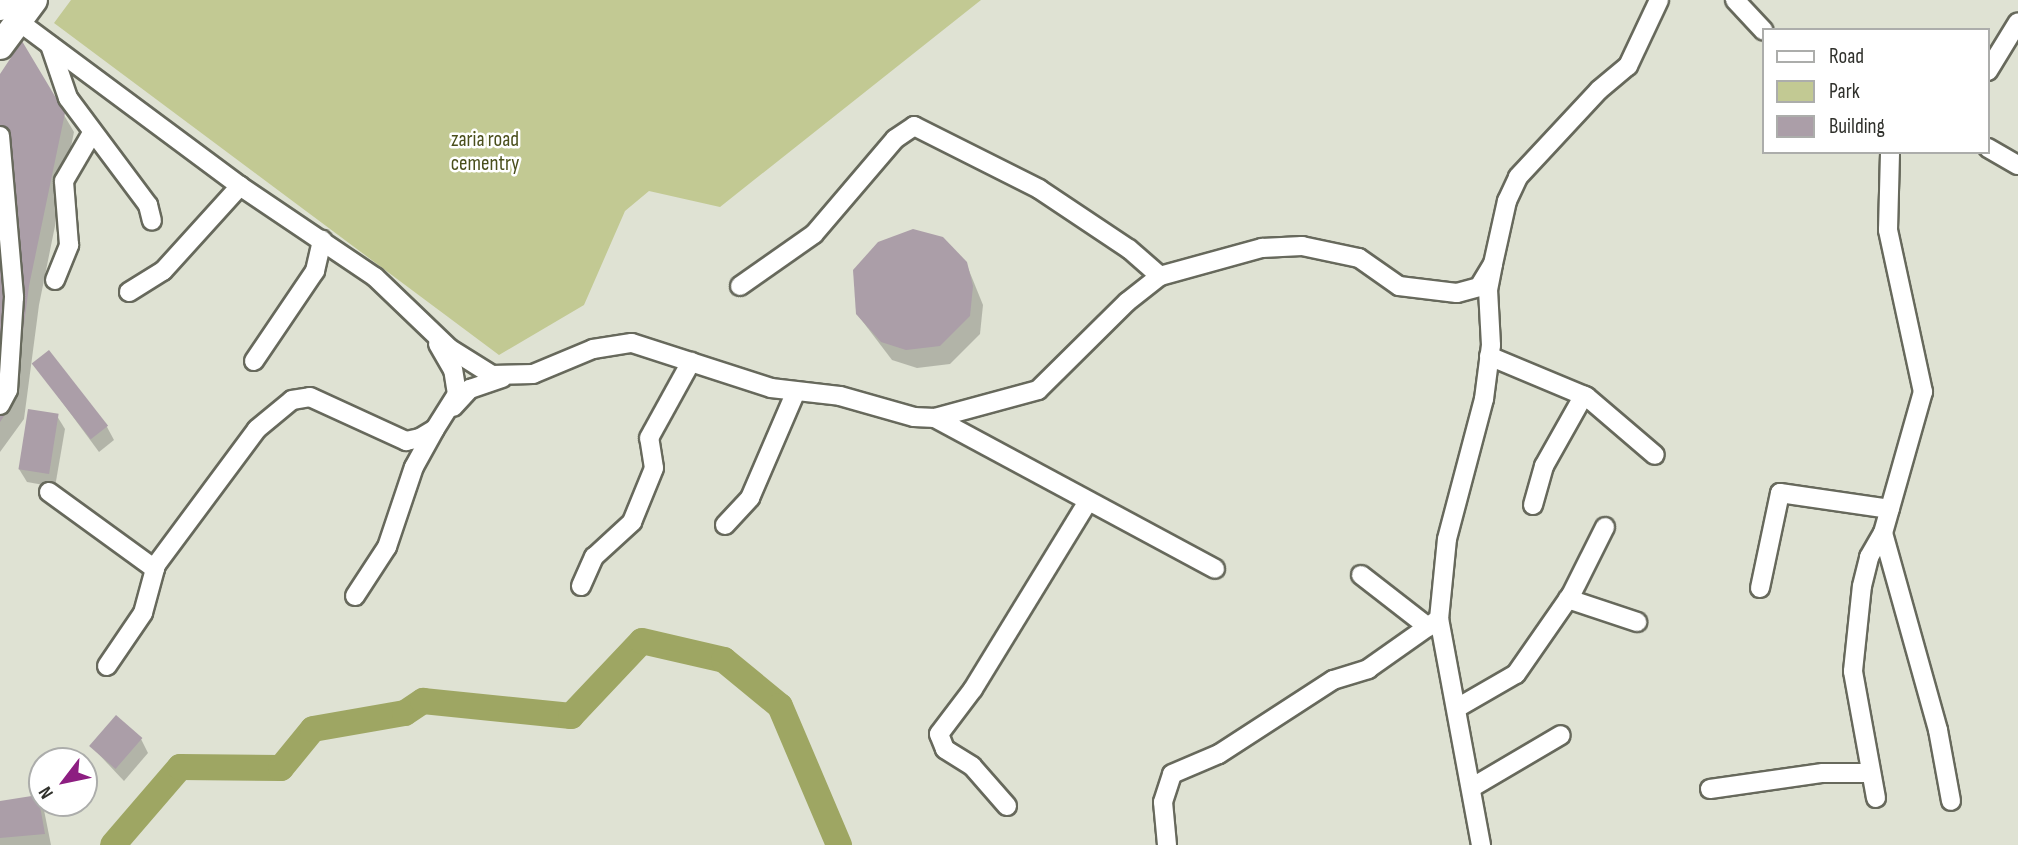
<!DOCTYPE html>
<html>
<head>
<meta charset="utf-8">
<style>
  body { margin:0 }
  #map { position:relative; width:2018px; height:845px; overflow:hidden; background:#dfe2d3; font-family:"Sofia Sans Condensed",sans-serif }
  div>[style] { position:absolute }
  .green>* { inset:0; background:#c2c993 }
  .shadow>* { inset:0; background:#0003 }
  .river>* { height:26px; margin:-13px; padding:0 13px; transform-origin:13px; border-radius:13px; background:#9ea663 }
  .building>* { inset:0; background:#ab9ea8; transform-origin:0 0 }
  .roads { filter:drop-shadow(2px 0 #67695c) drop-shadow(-2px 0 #67695c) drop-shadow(0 2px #67695c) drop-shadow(0 -2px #67695c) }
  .minor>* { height:18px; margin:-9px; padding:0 9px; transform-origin:9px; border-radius:9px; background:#fff }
  .highway>* { height:26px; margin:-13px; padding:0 13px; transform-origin:13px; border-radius:13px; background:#fff }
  span { translate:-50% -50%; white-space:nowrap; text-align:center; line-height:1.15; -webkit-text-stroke:5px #fff; paint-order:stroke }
  .park-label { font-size:21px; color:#4a4f1c }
  .legend { position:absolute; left:1762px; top:28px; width:228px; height:126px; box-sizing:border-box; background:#fff; border:2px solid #acadab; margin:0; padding:9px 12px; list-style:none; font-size:21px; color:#30312c }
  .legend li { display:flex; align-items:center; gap:14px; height:35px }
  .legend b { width:35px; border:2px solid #acadab }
  .north { position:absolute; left:28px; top:747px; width:70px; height:70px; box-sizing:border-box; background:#fff; border:2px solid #acadab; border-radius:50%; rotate:238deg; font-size:19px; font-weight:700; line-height:28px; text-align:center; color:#30312c }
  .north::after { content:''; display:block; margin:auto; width:24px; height:32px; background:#8d1e81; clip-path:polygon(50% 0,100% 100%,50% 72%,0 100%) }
</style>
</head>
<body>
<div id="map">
  <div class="green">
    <div style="clip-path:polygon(71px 0,981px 0,720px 207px,649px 191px,625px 211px,584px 305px,499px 355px,54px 23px)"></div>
  </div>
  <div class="shadow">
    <div style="clip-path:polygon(22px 44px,74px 132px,39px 305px,24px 419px,0 452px,0 77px)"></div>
    <div style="clip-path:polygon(966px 263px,983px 305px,980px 334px,950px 364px,917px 368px,892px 360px,857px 314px)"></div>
    <div style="clip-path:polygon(34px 364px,107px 427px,114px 440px,99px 452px)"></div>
    <div style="clip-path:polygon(57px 416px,65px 429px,55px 487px,27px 482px,19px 469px)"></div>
    <div style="clip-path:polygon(141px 739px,148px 753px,124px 781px,91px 746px)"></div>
    <div style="clip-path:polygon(37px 796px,44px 810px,51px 845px,0 845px,0 803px)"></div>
  </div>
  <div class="river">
    <div style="left:113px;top:845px;width:103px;rotate:-49.3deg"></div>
    <div style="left:180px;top:767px;width:101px;rotate:0.6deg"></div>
    <div style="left:281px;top:768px;width:50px;rotate:-50.6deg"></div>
    <div style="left:313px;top:729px;width:93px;rotate:-9.9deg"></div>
    <div style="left:405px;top:713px;width:22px;rotate:-34deg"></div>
    <div style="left:423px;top:701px;width:149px;rotate:5.8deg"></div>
    <div style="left:571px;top:716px;width:103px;rotate:-46.6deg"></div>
    <div style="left:642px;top:641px;width:84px;rotate:13deg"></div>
    <div style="left:724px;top:660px;width:72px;rotate:39.4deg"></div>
    <div style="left:780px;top:706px;width:151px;rotate:67deg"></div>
  </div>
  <div class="building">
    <div style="clip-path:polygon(22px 41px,65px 113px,29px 286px,14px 401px,0 422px,0 74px)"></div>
    <div style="clip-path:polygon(913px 229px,943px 237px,967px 262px,973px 286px,970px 316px,940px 346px,906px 350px,881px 342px,856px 314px,853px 270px,878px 242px)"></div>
    <div style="left:49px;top:350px;width:96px;height:22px;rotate:52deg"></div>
    <div style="left:28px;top:409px;width:31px;height:61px;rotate:9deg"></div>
    <div style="left:116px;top:715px;width:35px;height:41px;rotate:41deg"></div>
    <div style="clip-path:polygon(38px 795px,45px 834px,0 838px,0 801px)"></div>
  </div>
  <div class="roads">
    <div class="minor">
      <div style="left:1735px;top:0;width:42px;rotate:46.9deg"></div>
      <div style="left:18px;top:21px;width:277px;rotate:36.6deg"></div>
      <div style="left:240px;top:186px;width:163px;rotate:34deg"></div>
      <div style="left:375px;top:277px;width:103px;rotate:43.8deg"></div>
      <div style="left:449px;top:348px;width:51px;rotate:32.1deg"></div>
      <div style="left:492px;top:375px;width:41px;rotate:-1.4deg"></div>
      <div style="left:533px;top:374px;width:65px;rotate:-22.6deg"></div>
      <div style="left:593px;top:349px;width:39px;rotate:-9deg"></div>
      <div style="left:632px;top:343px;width:146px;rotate:17.9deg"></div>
      <div style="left:771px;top:388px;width:69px;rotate:6.6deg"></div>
      <div style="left:840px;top:396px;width:77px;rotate:15.8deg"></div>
      <div style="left:914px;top:417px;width:21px;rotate:3deg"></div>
      <div style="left:935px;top:418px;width:107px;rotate:-15.2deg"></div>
      <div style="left:1038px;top:390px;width:125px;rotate:-44.7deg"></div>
      <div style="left:1127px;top:302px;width:42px;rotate:-38.2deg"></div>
      <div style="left:1160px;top:276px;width:106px;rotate:-15.4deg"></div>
      <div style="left:1262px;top:248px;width:40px;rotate:-2.9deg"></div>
      <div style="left:1302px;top:246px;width:58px;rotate:11.9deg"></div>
      <div style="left:1359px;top:258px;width:49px;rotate:35deg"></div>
      <div style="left:1399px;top:286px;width:58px;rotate:6.9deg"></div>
      <div style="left:1457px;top:293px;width:23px;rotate:-15deg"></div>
      <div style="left:1479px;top:287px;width:27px;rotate:-59deg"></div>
      <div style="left:50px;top:45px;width:56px;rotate:71.2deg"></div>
      <div style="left:68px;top:98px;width:134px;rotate:53.2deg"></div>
      <div style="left:148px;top:205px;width:16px;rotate:76deg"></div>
      <div style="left:1988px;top:71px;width:57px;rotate:-58.5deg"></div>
      <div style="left:0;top:136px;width:162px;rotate:85deg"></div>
      <div style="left:14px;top:297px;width:93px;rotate:93.7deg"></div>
      <div style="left:8px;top:390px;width:17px;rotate:118deg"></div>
      <div style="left:1988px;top:148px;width:34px;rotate:30deg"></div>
      <div style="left:55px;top:280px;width:38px;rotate:-68deg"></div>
      <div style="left:69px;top:245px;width:64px;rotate:-94.5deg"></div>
      <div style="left:64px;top:181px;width:56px;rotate:-59.7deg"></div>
      <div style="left:740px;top:286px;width:90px;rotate:-35.1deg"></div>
      <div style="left:814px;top:234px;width:125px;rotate:-49.5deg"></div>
      <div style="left:895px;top:139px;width:23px;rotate:-34deg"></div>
      <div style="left:914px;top:126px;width:140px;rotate:26.7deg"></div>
      <div style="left:1039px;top:189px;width:108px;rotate:33.7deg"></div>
      <div style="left:1129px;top:249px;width:41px;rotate:41.1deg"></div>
      <div style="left:129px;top:292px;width:40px;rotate:-32deg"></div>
      <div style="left:163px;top:271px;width:115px;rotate:-47.8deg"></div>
      <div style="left:1489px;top:356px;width:106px;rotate:22.7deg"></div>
      <div style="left:1587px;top:397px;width:89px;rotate:40.5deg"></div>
      <div style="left:254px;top:361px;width:109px;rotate:-55.9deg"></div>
      <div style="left:315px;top:271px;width:32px;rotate:-77deg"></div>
      <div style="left:453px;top:407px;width:25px;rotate:-47deg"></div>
      <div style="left:470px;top:389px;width:34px;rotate:-19deg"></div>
      <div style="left:935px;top:418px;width:318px;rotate:28.3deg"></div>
      <div style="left:49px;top:492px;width:131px;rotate:36deg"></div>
      <div style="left:1533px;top:505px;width:41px;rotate:-74.2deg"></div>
      <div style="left:1544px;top:466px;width:81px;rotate:-60.6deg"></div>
      <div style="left:725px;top:525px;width:37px;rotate:-47deg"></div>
      <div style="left:750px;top:498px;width:116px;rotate:-66.7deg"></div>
      <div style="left:1883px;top:533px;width:205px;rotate:74.4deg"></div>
      <div style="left:1938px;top:730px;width:72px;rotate:79.6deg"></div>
      <div style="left:1361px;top:575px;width:85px;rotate:37.8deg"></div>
      <div style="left:581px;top:586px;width:32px;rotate:-66deg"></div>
      <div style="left:594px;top:557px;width:52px;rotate:-42.6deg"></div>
      <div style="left:632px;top:522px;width:58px;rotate:-67.8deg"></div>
      <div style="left:654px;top:468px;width:30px;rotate:-99deg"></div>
      <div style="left:649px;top:438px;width:87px;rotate:-61.1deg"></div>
      <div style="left:1760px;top:588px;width:97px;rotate:-78.1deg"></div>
      <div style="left:1780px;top:493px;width:111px;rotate:8.3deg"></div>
      <div style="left:355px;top:596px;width:59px;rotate:-56.9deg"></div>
      <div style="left:387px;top:547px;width:84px;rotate:-71.4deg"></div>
      <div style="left:414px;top:467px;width:43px;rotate:-61.1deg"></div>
      <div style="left:1568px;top:599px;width:73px;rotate:18.4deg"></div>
      <div style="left:107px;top:666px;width:64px;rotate:-55.8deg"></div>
      <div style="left:143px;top:613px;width:50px;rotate:-74.8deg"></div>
      <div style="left:156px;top:565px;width:169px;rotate:-53.4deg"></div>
      <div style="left:257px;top:429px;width:45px;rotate:-39.6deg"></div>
      <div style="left:292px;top:400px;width:18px;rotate:-9deg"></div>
      <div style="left:310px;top:397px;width:106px;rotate:24.6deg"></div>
      <div style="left:406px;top:441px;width:14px;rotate:-12deg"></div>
      <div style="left:420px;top:438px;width:17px;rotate:-31deg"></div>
      <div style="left:435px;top:429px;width:41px;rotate:-57.8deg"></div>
      <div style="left:457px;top:394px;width:24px;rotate:-99deg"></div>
      <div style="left:453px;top:370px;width:30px;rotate:-120deg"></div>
      <div style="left:1457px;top:708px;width:68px;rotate:-30deg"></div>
      <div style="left:1516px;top:674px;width:96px;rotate:-55.2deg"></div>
      <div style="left:1571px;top:595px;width:76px;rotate:-63.4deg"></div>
      <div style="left:1471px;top:788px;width:104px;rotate:-30.5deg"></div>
      <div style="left:1710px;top:789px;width:114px;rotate:-8.1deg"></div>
      <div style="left:1823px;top:773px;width:48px"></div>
      <div style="left:1876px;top:798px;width:129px;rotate:-100.3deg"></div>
      <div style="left:1853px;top:671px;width:85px;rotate:-84deg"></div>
      <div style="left:1862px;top:586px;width:30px;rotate:-76deg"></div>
      <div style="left:1869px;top:557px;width:28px;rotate:-60deg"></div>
      <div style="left:1883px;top:533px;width:147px;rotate:-74.2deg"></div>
      <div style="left:1923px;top:392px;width:166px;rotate:-102.2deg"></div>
      <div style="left:1888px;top:230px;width:78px;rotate:-88.5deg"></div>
      <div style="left:1007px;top:806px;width:53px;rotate:-131.2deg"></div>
      <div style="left:972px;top:766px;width:32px;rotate:-148deg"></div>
      <div style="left:945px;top:749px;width:16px;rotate:-112deg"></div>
      <div style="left:939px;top:734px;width:56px;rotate:-52.9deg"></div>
      <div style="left:973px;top:689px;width:220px;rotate:-58.5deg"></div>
      <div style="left:1167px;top:845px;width:43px;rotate:-95.3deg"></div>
      <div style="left:1163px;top:802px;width:29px;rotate:-72deg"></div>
      <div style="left:1172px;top:774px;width:51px;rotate:-23.1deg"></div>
      <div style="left:1219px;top:754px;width:136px;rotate:-33deg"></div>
      <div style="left:1333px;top:680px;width:37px;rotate:-17deg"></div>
      <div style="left:1368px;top:669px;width:87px;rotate:-35.2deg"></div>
      <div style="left:1481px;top:845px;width:230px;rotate:-100.5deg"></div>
      <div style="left:1439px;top:619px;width:80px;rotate:-84.3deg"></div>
      <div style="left:1447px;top:539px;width:145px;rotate:-75.2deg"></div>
      <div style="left:1484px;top:399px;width:54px;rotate:-82.6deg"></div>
      <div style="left:1491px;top:345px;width:55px;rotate:-93.1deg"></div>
      <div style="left:1488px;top:290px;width:26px;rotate:-79deg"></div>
      <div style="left:1493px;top:264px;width:65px;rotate:-77.5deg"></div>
      <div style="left:1507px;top:201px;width:26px;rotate:-65deg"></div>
      <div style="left:1518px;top:177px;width:119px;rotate:-47deg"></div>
      <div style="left:1599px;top:90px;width:38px;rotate:-40deg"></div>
      <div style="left:1628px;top:66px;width:73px;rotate:-64.8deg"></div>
    </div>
    <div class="highway">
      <div style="left:0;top:7px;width:9px;rotate:-49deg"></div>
      <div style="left:0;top:46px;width:57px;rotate:-53.5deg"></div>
    </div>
  </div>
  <div class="park-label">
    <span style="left:485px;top:152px">zaria road<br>cementry</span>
  </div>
  <ul class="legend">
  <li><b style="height:9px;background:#fff"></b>Road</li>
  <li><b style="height:19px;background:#c2c993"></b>Park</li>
  <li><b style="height:19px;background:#ab9ea8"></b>Building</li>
  </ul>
  <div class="north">N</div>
</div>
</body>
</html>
